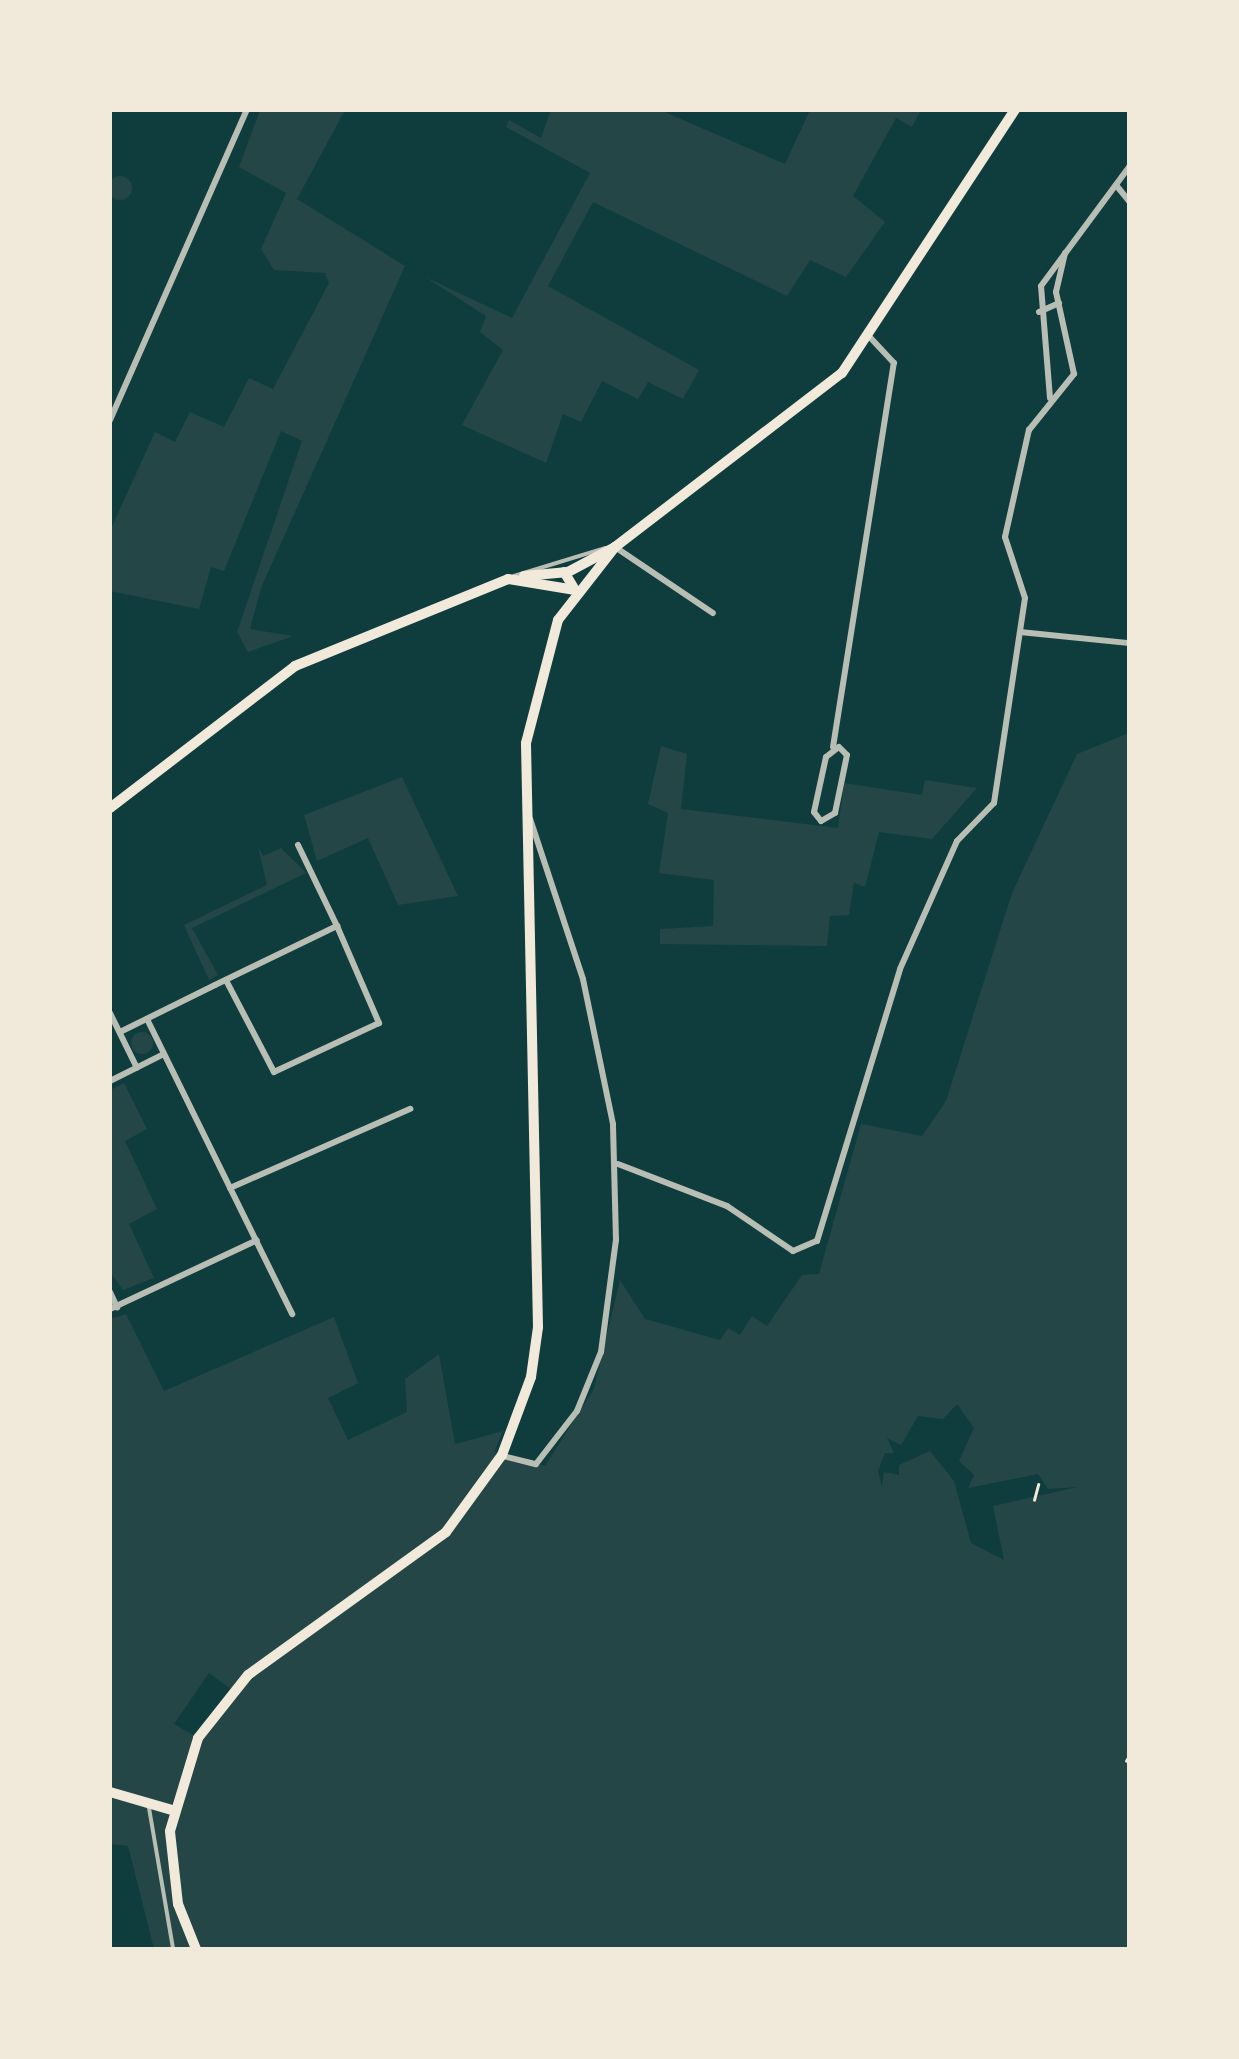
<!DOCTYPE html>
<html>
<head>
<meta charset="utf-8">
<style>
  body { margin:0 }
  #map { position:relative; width:1239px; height:2059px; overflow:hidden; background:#0f3d3e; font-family:Poppins,sans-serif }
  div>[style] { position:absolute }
  .green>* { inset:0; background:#244646 }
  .round { border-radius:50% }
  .path>* { height:2.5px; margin:-1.25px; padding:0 1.25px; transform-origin:1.25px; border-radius:1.25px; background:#f1e9da }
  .service>* { height:4px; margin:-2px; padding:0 2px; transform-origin:2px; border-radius:2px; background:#b8beb3 }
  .minor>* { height:6px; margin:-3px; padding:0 3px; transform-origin:3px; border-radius:3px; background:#b8beb3 }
  .secondary>* { height:10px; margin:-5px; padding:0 5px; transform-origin:5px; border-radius:5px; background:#f1e9da }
  .primary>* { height:10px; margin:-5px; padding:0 5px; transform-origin:5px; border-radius:5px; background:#f1e9da }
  span { translate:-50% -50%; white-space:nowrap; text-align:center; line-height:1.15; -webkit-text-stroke:8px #f1e9da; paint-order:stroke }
  .frame { position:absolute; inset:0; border:112px solid #f1e9da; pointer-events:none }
</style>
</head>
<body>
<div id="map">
  <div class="green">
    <div style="clip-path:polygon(260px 110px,345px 110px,297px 199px,405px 266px,261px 588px,250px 629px,293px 636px,248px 652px,237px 632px,302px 441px,281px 431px,224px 571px,211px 567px,199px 609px,110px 591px,110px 531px,155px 432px,175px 442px,190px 412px,224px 427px,249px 378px,273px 389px,329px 283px,325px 273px,274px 270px,261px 249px,286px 193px,239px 167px)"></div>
    <div style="clip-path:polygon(551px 110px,660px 110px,785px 164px,810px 110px,921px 110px,912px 127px,896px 118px,853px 196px,885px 222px,846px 277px,810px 260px,787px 296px,593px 202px,548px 286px,699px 370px,683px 399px,648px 382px,638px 399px,602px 381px,581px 422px,563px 414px,546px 463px,462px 425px,503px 350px,480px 332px,486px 316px,425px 277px,512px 318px,590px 173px,506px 127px,509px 120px,541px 138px)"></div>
    <div class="round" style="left:108px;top:176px;width:24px;height:24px"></div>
    <div style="clip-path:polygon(evenodd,1129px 733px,1129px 1949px,154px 1949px,128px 1846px,110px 1844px,110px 1319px,126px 1314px,164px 1391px,334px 1317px,358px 1383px,328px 1398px,348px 1440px,407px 1412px,405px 1379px,439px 1354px,455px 1444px,503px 1431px,494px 1452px,545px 1466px,594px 1389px,620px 1280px,645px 1319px,720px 1340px,728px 1328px,740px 1335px,752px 1316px,767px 1326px,802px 1275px,819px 1274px,861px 1124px,922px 1136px,946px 1101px,1012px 893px,1077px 754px,1129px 733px,957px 1404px,974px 1428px,959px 1461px,974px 1475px,968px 1488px,1038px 1474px,1048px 1489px,1078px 1487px,993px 1506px,1004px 1560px,971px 1543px,954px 1481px,930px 1451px,899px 1465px,899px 1475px,884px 1472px,882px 1487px,878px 1471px,885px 1453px,894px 1453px,887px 1438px,901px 1445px,918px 1416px,943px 1419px,957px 1404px,1129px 733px,209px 1673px,232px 1690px,198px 1738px,174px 1724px,209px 1673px)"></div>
    <div style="clip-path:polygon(661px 746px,687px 754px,681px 809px,838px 828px,844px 783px,922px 795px,925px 780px,977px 788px,932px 839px,879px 832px,865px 887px,854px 883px,849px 915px,830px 916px,827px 946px,660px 944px,660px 929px,713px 926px,714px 880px,659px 873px,668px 813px,648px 804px)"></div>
    <div style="clip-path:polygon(402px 777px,458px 896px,398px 905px,368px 838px,317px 861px,304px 815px)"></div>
    <div style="clip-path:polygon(258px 847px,263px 856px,281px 848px,306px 873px,192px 928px,218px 975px,209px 980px,184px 925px,267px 885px)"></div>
    <div class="round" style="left:131px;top:1032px;width:22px;height:22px"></div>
    <div style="clip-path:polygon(124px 1083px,147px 1129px,125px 1141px,157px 1209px,129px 1224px,154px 1278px,123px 1290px,110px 1272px,110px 1090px)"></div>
  </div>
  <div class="path">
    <div style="left:1034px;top:1500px;width:16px;rotate:-75deg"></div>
    <div style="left:1126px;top:1761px;width:6px;rotate:-59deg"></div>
  </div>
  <div class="service">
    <div style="left:514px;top:576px;width:95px;rotate:-17.1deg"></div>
    <div style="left:149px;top:1808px;width:143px;rotate:80.3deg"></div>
  </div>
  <div class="minor">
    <div style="left:1116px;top:185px;width:21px;rotate:51deg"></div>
    <div style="left:1039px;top:312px;width:22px;rotate:-24deg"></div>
    <div style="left:1050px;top:398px;width:112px;rotate:-94.6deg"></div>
    <div style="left:1041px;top:286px;width:148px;rotate:-53.5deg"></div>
    <div style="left:110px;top:420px;width:339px;rotate:-66.2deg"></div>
    <div style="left:615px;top:547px;width:118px;rotate:34deg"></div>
    <div style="left:1020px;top:632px;width:110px;rotate:5.8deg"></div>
    <div style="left:833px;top:747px;width:389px;rotate:-81deg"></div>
    <div style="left:894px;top:363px;width:38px;rotate:-133deg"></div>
    <div style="left:839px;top:747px;width:11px;rotate:45deg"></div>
    <div style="left:847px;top:755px;width:59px;rotate:101.7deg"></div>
    <div style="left:835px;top:813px;width:16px;rotate:150deg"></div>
    <div style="left:821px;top:821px;width:11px;rotate:-128deg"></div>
    <div style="left:814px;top:812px;width:56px;rotate:-77.7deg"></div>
    <div style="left:826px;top:757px;width:16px;rotate:-38deg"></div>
    <div style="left:298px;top:845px;width:90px;rotate:64.3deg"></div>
    <div style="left:110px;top:1013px;width:61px;rotate:63.9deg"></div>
    <div style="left:147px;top:1019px;width:329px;rotate:63.8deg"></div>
    <div style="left:120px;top:1032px;width:106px;rotate:-26.3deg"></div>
    <div style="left:215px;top:985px;width:136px;rotate:-25.8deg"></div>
    <div style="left:337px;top:926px;width:106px;rotate:66.6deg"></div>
    <div style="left:379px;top:1023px;width:116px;rotate:155deg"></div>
    <div style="left:274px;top:1072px;width:104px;rotate:-117.6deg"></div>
    <div style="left:110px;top:1081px;width:60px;rotate:-26.6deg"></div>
    <div style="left:618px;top:1164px;width:117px;rotate:21.1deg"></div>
    <div style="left:727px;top:1206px;width:80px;rotate:34.3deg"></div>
    <div style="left:793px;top:1251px;width:26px;rotate:-23deg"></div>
    <div style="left:817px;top:1241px;width:284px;rotate:-73deg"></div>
    <div style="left:900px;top:969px;width:140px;rotate:-66deg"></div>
    <div style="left:957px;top:841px;width:53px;rotate:-45.8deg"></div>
    <div style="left:994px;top:803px;width:207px;rotate:-81.4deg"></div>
    <div style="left:1025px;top:598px;width:64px;rotate:-108.2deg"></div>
    <div style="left:1005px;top:537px;width:110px;rotate:-77.4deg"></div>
    <div style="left:1029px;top:430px;width:72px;rotate:-51.2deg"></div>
    <div style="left:1074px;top:374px;width:84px;rotate:-102.4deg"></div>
    <div style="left:1056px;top:292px;width:40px;rotate:-77deg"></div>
    <div style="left:230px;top:1188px;width:197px;rotate:-23.7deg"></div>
    <div style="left:110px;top:1292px;width:17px;rotate:65deg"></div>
    <div style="left:110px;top:1309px;width:162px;rotate:-25.1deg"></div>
    <div style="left:503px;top:1456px;width:34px;rotate:14deg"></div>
    <div style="left:536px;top:1464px;width:67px;rotate:-52.3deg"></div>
    <div style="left:577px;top:1411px;width:64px;rotate:-67.9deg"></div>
    <div style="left:601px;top:1352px;width:113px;rotate:-82.4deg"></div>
    <div style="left:616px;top:1240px;width:116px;rotate:-91.5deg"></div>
    <div style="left:613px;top:1124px;width:148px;rotate:-101.7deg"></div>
    <div style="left:583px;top:979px;width:169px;rotate:-108.3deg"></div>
  </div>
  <div class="secondary">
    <div style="left:524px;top:576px;width:44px;rotate:-5.2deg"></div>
    <div style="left:568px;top:572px;width:53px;rotate:-28deg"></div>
    <div style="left:110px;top:808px;width:233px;rotate:-37.5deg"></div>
    <div style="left:295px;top:666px;width:230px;rotate:-22.2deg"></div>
    <div style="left:508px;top:579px;width:68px;rotate:9.3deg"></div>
    <div style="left:575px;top:590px;width:21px;rotate:-121deg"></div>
    <div style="left:110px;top:1792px;width:65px;rotate:16.2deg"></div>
  </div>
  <div class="primary">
    <div style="left:196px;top:1949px;width:48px;rotate:-111.8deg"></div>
    <div style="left:178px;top:1904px;width:73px;rotate:-96.3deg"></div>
    <div style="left:170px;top:1831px;width:97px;rotate:-73.2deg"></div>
    <div style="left:198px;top:1738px;width:80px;rotate:-51.6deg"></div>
    <div style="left:248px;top:1675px;width:244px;rotate:-35.8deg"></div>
    <div style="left:446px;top:1532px;width:95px;rotate:-54deg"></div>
    <div style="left:502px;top:1455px;width:83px;rotate:-69.6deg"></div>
    <div style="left:531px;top:1377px;width:50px;rotate:-82deg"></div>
    <div style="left:538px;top:1327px;width:584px;rotate:-91.18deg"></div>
    <div style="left:526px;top:743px;width:127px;rotate:-75.4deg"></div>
    <div style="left:558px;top:620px;width:93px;rotate:-52deg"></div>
    <div style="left:615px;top:547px;width:286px;rotate:-37.5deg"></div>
    <div style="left:842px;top:373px;width:315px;rotate:-56.7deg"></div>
  </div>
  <div class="frame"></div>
</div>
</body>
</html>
